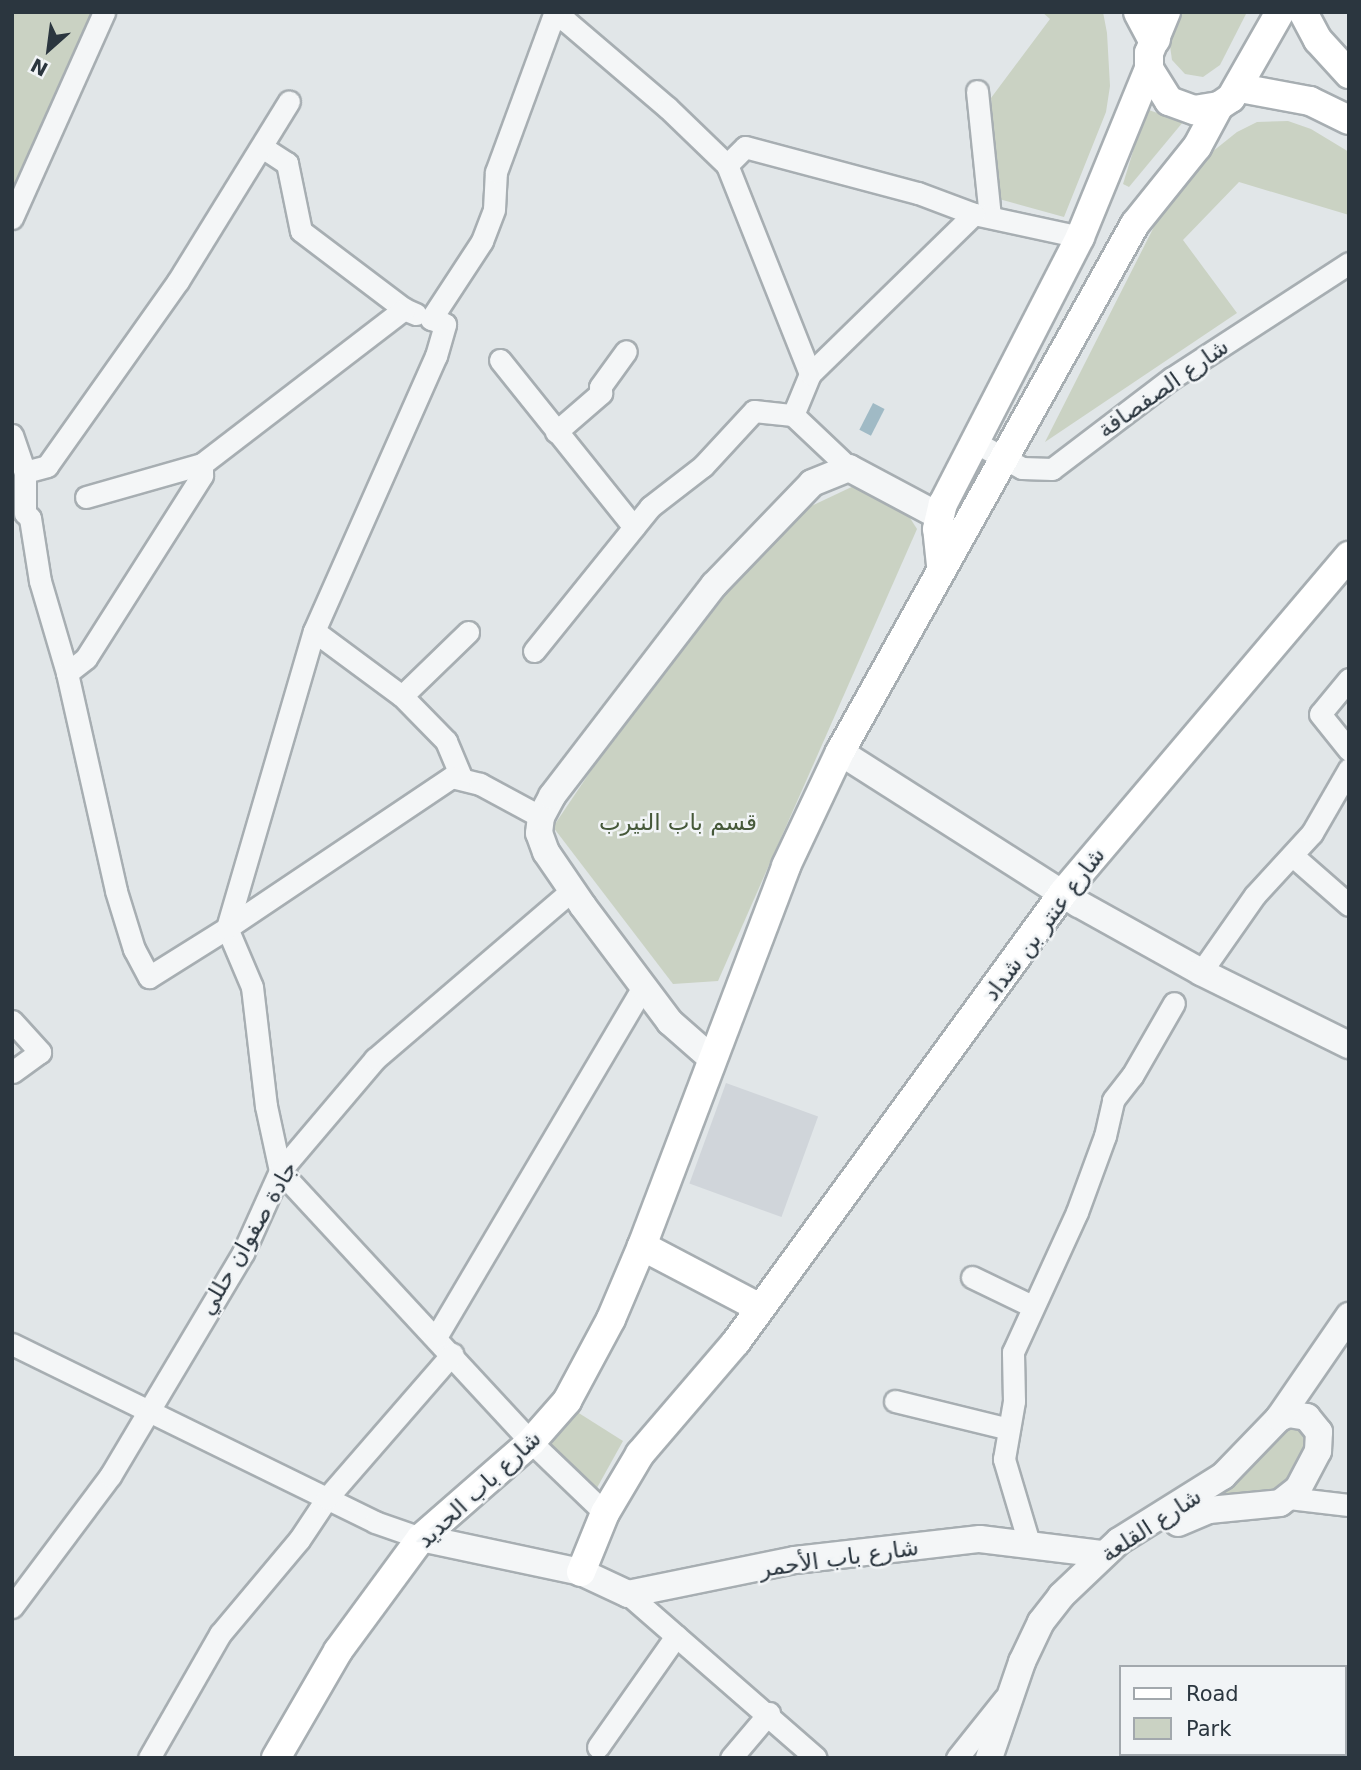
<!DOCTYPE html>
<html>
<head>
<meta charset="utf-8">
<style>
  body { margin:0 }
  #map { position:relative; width:1361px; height:1770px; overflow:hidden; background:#e1e6e8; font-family:"DejaVu Sans","Noto Sans Arabic",sans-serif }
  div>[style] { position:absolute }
  .built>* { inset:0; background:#d0d5da; transform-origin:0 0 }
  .green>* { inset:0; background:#cad2c3 }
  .water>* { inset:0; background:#a0bac5; transform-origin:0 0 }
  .roads { filter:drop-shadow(2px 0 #a7aeb2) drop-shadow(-2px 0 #a7aeb2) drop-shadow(0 2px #a7aeb2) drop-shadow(0 -2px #a7aeb2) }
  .minor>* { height:21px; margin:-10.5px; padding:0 10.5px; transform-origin:10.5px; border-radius:10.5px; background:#f4f6f7 }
  .tertiary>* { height:26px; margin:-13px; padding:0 13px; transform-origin:13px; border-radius:13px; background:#f4f6f7 }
  .secondary>* { height:28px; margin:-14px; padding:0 14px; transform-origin:14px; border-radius:14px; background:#fff }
  .primary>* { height:32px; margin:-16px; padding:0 16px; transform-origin:16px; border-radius:16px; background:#fff }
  span { translate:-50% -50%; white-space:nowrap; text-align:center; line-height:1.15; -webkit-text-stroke:5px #f1f4f6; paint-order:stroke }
  .street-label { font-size:23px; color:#2b363f }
  .park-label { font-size:23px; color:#46593a }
  .frame { position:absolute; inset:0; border:14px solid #2b363f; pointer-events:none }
  .legend { position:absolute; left:1119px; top:1665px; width:228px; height:91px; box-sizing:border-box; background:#f1f4f6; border:2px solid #a2a8ad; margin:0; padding:9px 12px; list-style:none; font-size:21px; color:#2b363f }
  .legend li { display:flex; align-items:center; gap:14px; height:35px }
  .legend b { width:35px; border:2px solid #a2a8ad }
  .north { position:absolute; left:14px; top:14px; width:70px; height:70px; -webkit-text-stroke:5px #f1f4f6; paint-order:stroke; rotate:208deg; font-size:19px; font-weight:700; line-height:28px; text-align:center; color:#2b363f }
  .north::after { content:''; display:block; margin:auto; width:24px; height:32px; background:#2b363f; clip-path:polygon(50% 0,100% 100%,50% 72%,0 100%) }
</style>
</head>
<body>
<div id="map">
  <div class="built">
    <div style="left:726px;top:1083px;width:98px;height:107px;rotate:20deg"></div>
  </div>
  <div class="green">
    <div style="clip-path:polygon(12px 12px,94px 12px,15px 194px,12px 189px)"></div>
    <div style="clip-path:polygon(1042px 12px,1103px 12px,1107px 33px,1110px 86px,1106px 112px,1064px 217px,999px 199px,991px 98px,1050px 19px)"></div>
    <div style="clip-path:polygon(1183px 12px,1247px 12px,1220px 65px,1203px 77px,1185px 74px,1172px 60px,1169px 39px)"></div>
    <div style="clip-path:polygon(1146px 109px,1183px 122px,1129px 187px,1123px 184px)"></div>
    <div style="clip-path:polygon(1288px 121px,1311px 129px,1349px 152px,1349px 215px,1239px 182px,1183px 240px,1237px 313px,1045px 442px,1163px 209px,1197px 164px,1237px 132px,1257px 122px)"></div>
    <div style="clip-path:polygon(860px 483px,898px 499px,917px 529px,718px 981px,673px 984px,553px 827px,693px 619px,805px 509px)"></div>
    <div style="clip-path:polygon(574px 1410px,623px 1441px,593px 1495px,547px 1446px)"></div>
    <div style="clip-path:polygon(1292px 1424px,1312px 1433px,1288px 1491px,1219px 1495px)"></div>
  </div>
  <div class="water">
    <div style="left:873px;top:403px;width:13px;height:30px;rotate:27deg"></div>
  </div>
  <div class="roads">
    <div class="minor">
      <div style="left:555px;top:16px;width:12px;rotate:24deg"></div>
      <div style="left:566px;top:21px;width:134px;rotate:40.5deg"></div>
      <div style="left:668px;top:108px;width:82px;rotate:44deg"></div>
      <div style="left:727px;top:165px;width:225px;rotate:68.3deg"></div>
      <div style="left:810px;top:374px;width:44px;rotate:112.5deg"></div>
      <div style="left:793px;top:415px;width:77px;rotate:43.4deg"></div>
      <div style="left:977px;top:91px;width:126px;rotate:84.1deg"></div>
      <div style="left:262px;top:147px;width:30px;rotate:33deg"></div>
      <div style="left:287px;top:163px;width:69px;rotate:78.4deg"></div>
      <div style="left:301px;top:231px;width:129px;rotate:37.1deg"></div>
      <div style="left:404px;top:309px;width:13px;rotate:23deg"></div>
      <div style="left:727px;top:165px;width:25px;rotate:-45deg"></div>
      <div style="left:745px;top:147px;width:179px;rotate:14.9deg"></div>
      <div style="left:918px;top:193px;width:60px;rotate:20.6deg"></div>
      <div style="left:974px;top:214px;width:108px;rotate:12.2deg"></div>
      <div style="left:12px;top:218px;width:226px;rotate:-65.9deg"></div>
      <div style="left:500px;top:360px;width:214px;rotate:51.3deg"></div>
      <div style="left:810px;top:374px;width:229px;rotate:-44.3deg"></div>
      <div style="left:556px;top:432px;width:60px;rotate:-40.9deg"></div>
      <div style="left:601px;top:393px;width:6px;rotate:-99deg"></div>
      <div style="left:600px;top:387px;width:44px;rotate:-54.2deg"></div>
      <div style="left:12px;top:435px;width:39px;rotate:71deg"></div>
      <div style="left:25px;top:472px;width:41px;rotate:90deg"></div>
      <div style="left:25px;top:513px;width:7px;rotate:45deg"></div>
      <div style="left:30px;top:518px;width:64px;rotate:81deg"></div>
      <div style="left:40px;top:581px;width:96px;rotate:73.6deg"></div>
      <div style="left:67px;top:673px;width:223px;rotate:77.3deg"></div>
      <div style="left:116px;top:891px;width:61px;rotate:72.8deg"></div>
      <div style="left:134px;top:949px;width:32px;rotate:62deg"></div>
      <div style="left:149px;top:977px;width:92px;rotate:-32.1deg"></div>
      <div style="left:227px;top:928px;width:64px;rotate:67deg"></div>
      <div style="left:252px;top:987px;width:120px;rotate:83.3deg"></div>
      <div style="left:266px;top:1106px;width:66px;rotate:77.8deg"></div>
      <div style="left:280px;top:1171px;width:369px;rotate:47.2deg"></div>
      <div style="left:531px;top:1442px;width:103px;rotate:43.8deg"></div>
      <div style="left:973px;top:441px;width:56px;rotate:28.9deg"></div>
      <div style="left:1022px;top:468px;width:30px;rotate:2deg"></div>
      <div style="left:1052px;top:469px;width:151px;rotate:-37.2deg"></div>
      <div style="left:1172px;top:378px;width:211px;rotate:-33deg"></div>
      <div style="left:25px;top:472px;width:23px;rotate:-15deg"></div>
      <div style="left:47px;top:466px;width:227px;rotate:-54.7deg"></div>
      <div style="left:178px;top:281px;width:211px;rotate:-58.3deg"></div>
      <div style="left:86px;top:497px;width:121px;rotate:-15.9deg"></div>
      <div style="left:202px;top:464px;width:255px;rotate:-37.5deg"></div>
      <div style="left:314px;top:631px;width:109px;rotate:36.5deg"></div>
      <div style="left:402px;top:696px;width:63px;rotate:45.6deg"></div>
      <div style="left:446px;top:741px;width:41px;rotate:67.2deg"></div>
      <div style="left:534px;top:651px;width:185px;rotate:-51.1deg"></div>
      <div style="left:650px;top:507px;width:67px;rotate:-37.7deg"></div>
      <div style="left:703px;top:466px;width:75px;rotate:-47.2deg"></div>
      <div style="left:754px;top:411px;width:39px;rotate:6deg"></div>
      <div style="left:67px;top:673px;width:24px;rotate:-38deg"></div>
      <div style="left:86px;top:658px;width:217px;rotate:-57.6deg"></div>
      <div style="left:202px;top:475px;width:11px;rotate:-90deg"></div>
      <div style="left:1349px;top:679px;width:45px;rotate:129.6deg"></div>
      <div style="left:1320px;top:714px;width:46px;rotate:51.1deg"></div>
      <div style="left:402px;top:696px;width:92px;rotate:-44.1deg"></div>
      <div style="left:1293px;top:856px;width:74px;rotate:41.2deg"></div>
      <div style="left:227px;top:928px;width:309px;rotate:-73.7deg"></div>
      <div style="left:314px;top:631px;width:301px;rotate:-66.1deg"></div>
      <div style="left:436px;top:356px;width:33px;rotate:-74deg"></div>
      <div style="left:445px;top:324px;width:15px;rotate:-160deg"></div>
      <div style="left:431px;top:319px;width:93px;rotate:-56.8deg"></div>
      <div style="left:482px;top:241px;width:34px;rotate:-69deg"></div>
      <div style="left:494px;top:209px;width:37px;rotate:-87deg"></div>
      <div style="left:496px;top:172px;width:171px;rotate:-69.8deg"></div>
      <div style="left:227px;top:928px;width:271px;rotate:-33.9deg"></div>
      <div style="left:452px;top:777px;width:29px;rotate:14deg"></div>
      <div style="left:480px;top:784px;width:69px;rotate:28.4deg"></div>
      <div style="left:1201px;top:972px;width:94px;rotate:-55deg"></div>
      <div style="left:1255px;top:895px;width:84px;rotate:-47.4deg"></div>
      <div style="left:1312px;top:833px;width:74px;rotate:-60deg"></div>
      <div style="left:12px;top:1021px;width:42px;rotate:47.9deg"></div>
      <div style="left:40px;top:1052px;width:34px;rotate:144deg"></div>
      <div style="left:972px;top:1277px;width:67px;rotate:25.8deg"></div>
      <div style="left:436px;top:1337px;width:405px;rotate:-59.4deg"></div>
      <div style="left:12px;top:1344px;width:404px;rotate:26.1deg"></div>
      <div style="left:375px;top:1522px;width:49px;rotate:19.2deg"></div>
      <div style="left:895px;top:1401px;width:117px;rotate:13.8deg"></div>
      <div style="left:1289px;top:1498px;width:60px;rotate:6.7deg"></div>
      <div style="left:1029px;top:1543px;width:88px;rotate:-106.6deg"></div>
      <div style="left:1004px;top:1459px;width:59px;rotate:-80.2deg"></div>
      <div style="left:1014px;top:1401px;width:49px;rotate:-91.2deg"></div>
      <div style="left:1013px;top:1352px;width:154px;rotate:-65.4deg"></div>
      <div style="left:1077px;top:1212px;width:81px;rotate:-69.8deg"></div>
      <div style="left:1105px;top:1136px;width:37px;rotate:-77deg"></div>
      <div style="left:1113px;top:1100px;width:31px;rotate:-52deg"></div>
      <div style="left:1132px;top:1076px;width:84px;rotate:-60.1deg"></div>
      <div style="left:628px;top:1594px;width:249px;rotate:41.1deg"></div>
      <div style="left:12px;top:1607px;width:164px;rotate:-53.2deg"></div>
      <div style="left:110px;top:1476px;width:260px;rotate:-59.2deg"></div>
      <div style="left:243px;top:1253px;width:90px;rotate:-65.7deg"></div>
      <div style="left:280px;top:1171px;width:147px;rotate:-49.7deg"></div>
      <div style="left:375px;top:1059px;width:260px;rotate:-40.6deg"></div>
      <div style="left:598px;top:1747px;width:136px;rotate:-54.9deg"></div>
      <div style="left:149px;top:1758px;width:143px;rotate:-60.2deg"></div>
      <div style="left:220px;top:1634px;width:123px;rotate:-50deg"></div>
      <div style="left:299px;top:1540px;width:50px;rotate:-56.3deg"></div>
      <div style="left:327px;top:1498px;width:191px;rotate:-49deg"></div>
      <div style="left:731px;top:1758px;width:59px;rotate:-49.8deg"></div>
      <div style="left:957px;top:1758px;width:77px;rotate:-51.3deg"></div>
    </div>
    <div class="tertiary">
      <div style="left:840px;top:752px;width:283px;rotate:32.5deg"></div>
      <div style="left:1079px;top:904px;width:140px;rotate:29.1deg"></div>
      <div style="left:1201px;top:972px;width:165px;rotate:26.3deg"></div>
      <div style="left:711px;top:1058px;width:55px;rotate:-138.7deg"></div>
      <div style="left:670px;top:1022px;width:145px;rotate:-126.9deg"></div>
      <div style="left:583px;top:906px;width:65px;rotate:-124.4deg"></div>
      <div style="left:546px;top:852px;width:20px;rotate:-110deg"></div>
      <div style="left:539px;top:833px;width:16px;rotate:-83deg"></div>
      <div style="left:541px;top:817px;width:24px;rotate:-62deg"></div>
      <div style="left:552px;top:796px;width:266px;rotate:-52.5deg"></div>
      <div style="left:714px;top:585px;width:141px;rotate:-46.1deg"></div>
      <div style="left:812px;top:483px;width:40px;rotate:-22deg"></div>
      <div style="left:849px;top:468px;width:102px;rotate:28.1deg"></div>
      <div style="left:1178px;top:1523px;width:34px;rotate:-23deg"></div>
      <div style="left:1209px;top:1510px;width:71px;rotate:-5.6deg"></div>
      <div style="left:1280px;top:1503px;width:23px;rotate:-38deg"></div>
      <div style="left:1298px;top:1489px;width:43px;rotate:-62.2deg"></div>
      <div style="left:1318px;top:1451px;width:19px;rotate:-87deg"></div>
      <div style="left:1319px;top:1432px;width:19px;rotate:-129deg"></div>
      <div style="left:1307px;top:1417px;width:19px;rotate:-171deg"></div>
      <div style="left:1288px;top:1414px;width:10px;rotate:156deg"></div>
      <div style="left:421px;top:1538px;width:164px;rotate:12deg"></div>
      <div style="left:581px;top:1572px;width:52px;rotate:25.1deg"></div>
      <div style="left:628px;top:1594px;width:170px;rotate:-11.5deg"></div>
      <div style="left:795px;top:1560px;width:186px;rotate:-6.5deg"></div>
      <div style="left:980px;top:1539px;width:124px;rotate:7deg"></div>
      <div style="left:989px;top:1758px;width:102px;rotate:-71deg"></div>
      <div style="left:1022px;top:1662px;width:44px;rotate:-64.6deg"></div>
      <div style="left:1041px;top:1622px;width:33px;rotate:-52deg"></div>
      <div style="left:1061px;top:1596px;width:80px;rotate:-43.5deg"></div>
      <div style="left:1119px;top:1541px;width:123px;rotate:-32deg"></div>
      <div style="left:1223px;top:1476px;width:81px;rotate:-46deg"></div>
      <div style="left:1279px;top:1418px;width:124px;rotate:-55.5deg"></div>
    </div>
    <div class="secondary">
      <div style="left:1166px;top:12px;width:44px;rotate:112.5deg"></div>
      <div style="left:1149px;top:53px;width:16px;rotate:90deg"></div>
      <div style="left:1149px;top:69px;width:38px;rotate:58deg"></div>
      <div style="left:1169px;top:101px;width:27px;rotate:20deg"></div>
      <div style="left:1194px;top:110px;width:25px;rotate:-9deg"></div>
      <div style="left:1219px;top:106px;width:14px;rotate:-34deg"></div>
      <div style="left:1231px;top:98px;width:99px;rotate:-60.3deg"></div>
      <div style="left:1303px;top:12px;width:32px;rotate:62deg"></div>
      <div style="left:1318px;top:40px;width:46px;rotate:47.6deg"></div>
      <div style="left:1240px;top:88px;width:71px;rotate:10.5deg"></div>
      <div style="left:1310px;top:101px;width:43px;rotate:26deg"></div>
      <div style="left:941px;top:565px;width:36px;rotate:-96deg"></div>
      <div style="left:937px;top:529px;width:26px;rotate:-77deg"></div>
      <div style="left:943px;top:504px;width:300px;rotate:-62.8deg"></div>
      <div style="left:1080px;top:237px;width:182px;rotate:-67.7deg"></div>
      <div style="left:642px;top:1246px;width:133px;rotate:27.7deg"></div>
      <div style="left:581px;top:1572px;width:64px;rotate:-67.9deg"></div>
      <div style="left:605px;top:1513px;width:69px;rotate:-59.3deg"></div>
      <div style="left:640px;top:1454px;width:148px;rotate:-49.4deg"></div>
      <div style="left:736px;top:1342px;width:555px;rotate:-53.93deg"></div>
      <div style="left:1063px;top:893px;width:442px;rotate:-49.7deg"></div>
      <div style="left:276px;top:1758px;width:124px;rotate:-59.9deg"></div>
      <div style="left:338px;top:1651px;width:140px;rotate:-53.7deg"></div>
      <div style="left:421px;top:1538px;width:146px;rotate:-41.1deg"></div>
      <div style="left:531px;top:1442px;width:55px;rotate:-48.7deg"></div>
      <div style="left:567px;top:1401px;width:93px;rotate:-61.8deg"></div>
      <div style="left:611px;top:1319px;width:79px;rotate:-67deg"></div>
      <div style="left:642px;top:1246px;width:406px;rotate:-69.2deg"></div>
      <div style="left:786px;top:866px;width:126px;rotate:-64.7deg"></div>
      <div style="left:840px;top:752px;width:605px;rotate:-60.81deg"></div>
      <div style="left:1135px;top:224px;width:99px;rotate:-51.2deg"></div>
      <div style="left:1197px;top:147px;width:47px;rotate:-61.8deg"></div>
    </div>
    <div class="primary">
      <div style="left:1140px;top:12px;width:30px;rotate:62deg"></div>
    </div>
  </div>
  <div class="street-label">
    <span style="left:1163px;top:388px;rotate:-35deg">شارع الصفصافة</span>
    <span style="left:1044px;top:924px;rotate:-53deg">شارع عنتر بن شداد</span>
    <span style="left:248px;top:1238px;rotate:-60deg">جادة صفوان حللي</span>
    <span style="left:479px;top:1489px;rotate:-43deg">شارع باب الحديد</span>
    <span style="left:1151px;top:1525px;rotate:-33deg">شارع القلعة</span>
    <span style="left:839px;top:1558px;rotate:-8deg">شارع باب الأحمر</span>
  </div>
  <div class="park-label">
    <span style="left:678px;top:822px">قسم باب النيرب</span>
  </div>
  <div class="frame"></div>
  <ul class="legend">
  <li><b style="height:9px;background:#fff"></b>Road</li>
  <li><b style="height:19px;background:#cad2c3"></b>Park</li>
  </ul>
  <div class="north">N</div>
</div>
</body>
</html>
